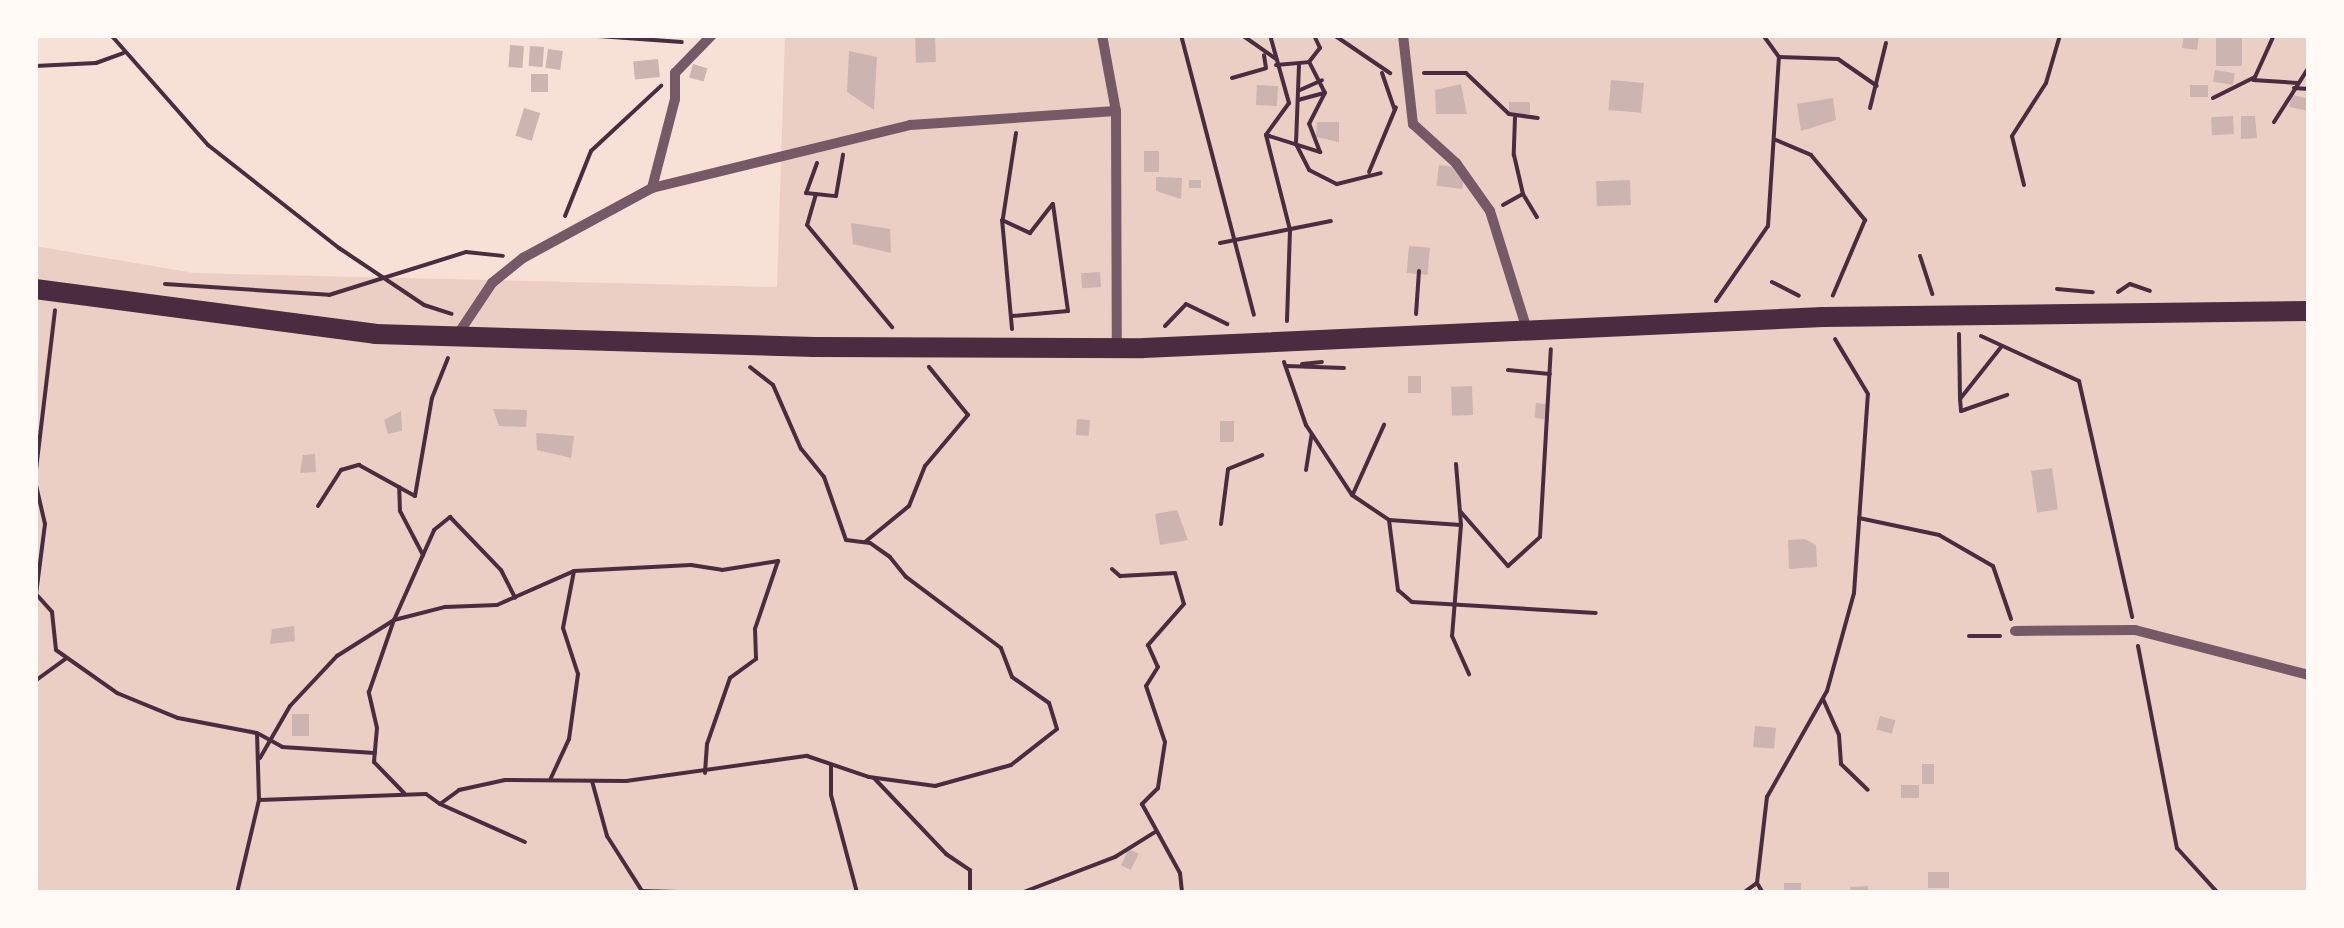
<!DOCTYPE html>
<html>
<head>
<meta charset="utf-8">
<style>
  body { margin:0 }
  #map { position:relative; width:2344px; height:928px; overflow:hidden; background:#f7e1d7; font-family:"Fira Sans",sans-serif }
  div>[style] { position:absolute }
  .green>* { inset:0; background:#ebcfc5 }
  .building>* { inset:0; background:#ccb4b1; transform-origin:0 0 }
  .path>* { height:4px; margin:-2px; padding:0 2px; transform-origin:2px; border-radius:2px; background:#4a2c40 }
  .minor>* { height:10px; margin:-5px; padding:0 5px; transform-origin:5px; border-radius:5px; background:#755966 }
  .primary>* { height:20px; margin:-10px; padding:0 10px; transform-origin:10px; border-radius:10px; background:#4a2c40 }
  span { translate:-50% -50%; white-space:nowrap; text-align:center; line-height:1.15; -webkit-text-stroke:10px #fffaf5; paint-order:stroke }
  .frame { position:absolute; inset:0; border:38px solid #fffaf5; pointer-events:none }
</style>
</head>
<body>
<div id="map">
  <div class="green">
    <div style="clip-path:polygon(785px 35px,2309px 35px,2309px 893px,35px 893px,35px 246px,194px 273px,777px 287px)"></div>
  </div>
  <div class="building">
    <div style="left:935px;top:35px;width:27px;height:20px;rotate:88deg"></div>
    <div style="clip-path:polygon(2184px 35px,2199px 35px,2197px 50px,2182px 48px)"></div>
    <div style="left:2216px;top:35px;width:26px;height:31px"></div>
    <div style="left:510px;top:45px;width:14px;height:22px;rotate:4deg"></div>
    <div style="left:530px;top:46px;width:14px;height:20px;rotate:4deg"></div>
    <div style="left:548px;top:49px;width:15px;height:19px;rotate:8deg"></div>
    <div style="clip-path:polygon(849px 51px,877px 57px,874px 110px,847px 92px)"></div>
    <div style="left:658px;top:59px;width:18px;height:25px;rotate:84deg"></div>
    <div style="left:693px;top:64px;width:15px;height:14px;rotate:16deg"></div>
    <div style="left:2215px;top:70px;width:20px;height:12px;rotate:9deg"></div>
    <div style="left:531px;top:74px;width:17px;height:18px"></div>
    <div style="left:1611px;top:80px;width:33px;height:30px;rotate:5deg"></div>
    <div style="clip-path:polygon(1461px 84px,1467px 114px,1436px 114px,1435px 90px)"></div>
    <div style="left:1257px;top:85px;width:21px;height:20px;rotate:3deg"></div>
    <div style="left:2190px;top:85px;width:18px;height:12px"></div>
    <div style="left:2292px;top:95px;width:17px;height:12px;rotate:13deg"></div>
    <div style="clip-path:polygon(1833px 98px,1836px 120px,1801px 131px,1797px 104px)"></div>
    <div style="left:1509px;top:102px;width:21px;height:12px"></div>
    <div style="left:524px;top:108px;width:17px;height:29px;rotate:17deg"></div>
    <div style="left:2233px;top:116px;width:18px;height:22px;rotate:87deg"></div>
    <div style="clip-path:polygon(2241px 116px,2255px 116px,2257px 138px,2241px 139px)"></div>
    <div style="clip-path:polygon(1317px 122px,1339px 122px,1339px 142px,1316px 137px)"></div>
    <div style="left:1144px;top:151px;width:15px;height:21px"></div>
    <div style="left:1439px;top:165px;width:26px;height:21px;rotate:7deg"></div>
    <div style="clip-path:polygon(1156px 177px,1182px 178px,1181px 199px,1156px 191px)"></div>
    <div style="left:1189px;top:180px;width:12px;height:8px"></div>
    <div style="left:1630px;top:180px;width:25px;height:34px;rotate:88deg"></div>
    <div style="clip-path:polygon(851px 223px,890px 229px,891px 253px,853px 244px)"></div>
    <div style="left:1409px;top:246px;width:21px;height:27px;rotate:5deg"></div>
    <div style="left:1100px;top:272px;width:15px;height:19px;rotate:86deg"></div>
    <div style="left:1408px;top:376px;width:13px;height:17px"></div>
    <div style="left:1472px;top:386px;width:29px;height:21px;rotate:88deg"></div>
    <div style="left:1536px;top:403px;width:10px;height:15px;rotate:6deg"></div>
    <div style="clip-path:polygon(493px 409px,527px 410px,526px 427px,499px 426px)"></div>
    <div style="clip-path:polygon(401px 411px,402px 431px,388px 434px,384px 420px)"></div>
    <div style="left:1077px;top:419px;width:13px;height:16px;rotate:4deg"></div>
    <div style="left:1220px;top:421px;width:14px;height:21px"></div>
    <div style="clip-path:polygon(536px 433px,574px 436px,571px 458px,537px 450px)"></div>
    <div style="clip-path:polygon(315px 454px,316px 472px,300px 473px,303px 455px)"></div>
    <div style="left:2052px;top:468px;width:42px;height:21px;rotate:82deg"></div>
    <div style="clip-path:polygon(1177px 510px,1188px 540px,1160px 545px,1155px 514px)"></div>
    <div style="clip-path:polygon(1804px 539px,1816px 545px,1817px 567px,1789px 569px,1788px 540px)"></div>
    <div style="clip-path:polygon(294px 626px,295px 641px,270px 644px,272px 629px)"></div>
    <div style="left:292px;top:714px;width:17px;height:22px"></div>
    <div style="left:1880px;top:716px;width:16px;height:14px;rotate:15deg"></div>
    <div style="left:1755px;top:726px;width:21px;height:21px;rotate:5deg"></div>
    <div style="left:1934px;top:764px;width:20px;height:12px;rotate:90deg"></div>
    <div style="left:1919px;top:785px;width:13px;height:18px;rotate:90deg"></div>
    <div style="left:1129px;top:849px;width:11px;height:18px;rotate:27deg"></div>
    <div style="left:1928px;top:872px;width:21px;height:16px"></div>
    <div style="left:1801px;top:883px;width:10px;height:17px;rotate:90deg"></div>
    <div style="clip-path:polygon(1868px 886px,1868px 893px,1851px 893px,1850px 887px)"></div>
  </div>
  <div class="path">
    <div style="left:111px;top:35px;width:147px;rotate:48.6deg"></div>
    <div style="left:208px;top:145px;width:167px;rotate:38.2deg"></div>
    <div style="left:339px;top:248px;width:102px;rotate:33.8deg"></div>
    <div style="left:424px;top:305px;width:29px;rotate:18deg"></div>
    <div style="left:584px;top:35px;width:98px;rotate:4.1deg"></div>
    <div style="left:1181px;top:35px;width:289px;rotate:75.4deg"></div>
    <div style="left:1242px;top:35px;width:42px;rotate:35.2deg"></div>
    <div style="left:1270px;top:35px;width:71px;rotate:74.4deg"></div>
    <div style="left:1289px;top:103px;width:39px;rotate:126deg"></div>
    <div style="left:1266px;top:135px;width:98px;rotate:75.8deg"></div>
    <div style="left:1290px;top:230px;width:91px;rotate:91.9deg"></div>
    <div style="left:1334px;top:35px;width:68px;rotate:34.2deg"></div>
    <div style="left:1763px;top:35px;width:27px;rotate:54deg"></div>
    <div style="left:1779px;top:57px;width:59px;rotate:1.9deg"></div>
    <div style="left:1838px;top:59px;width:47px;rotate:34.7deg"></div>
    <div style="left:1276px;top:65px;width:33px;rotate:-5deg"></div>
    <div style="left:1309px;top:62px;width:18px;rotate:-52deg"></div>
    <div style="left:1320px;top:48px;width:14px;rotate:-115deg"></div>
    <div style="left:1299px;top:65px;width:79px;rotate:92.2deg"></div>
    <div style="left:1296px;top:144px;width:29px;rotate:63deg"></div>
    <div style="left:1309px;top:170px;width:31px;rotate:27deg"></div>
    <div style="left:1337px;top:184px;width:45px;rotate:-14deg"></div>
    <div style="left:35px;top:66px;width:61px;rotate:-2.8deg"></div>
    <div style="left:96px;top:63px;width:29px;rotate:-20deg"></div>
    <div style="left:1382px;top:73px;width:39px;rotate:71deg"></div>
    <div style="left:1424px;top:73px;width:42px"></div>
    <div style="left:1466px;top:73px;width:59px;rotate:43.6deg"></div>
    <div style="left:1509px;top:114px;width:29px;rotate:8deg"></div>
    <div style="left:1232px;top:78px;width:35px;rotate:-16deg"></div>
    <div style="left:1266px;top:68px;width:13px;rotate:-99deg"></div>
    <div style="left:2253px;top:80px;width:45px;rotate:3.8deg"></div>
    <div style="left:2294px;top:88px;width:15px;rotate:4deg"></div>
    <div style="left:1300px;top:90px;width:24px;rotate:-24deg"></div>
    <div style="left:2213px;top:98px;width:47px;rotate:-26.6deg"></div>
    <div style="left:2255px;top:77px;width:46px;rotate:-65.7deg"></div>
    <div style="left:1298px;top:100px;width:28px;rotate:-15deg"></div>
    <div style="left:1325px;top:93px;width:35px;rotate:-117deg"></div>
    <div style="left:1870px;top:108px;width:67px;rotate:-76.2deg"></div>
    <div style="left:1515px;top:117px;width:38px;rotate:92deg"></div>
    <div style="left:1514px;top:155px;width:40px;rotate:77deg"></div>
    <div style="left:1523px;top:194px;width:27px;rotate:59deg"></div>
    <div style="left:2274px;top:122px;width:65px;rotate:-57.5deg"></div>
    <div style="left:1266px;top:135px;width:57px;rotate:17.5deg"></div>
    <div style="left:1320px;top:152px;width:30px;rotate:-111deg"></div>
    <div style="left:1309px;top:124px;width:35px;rotate:-63deg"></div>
    <div style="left:1776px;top:140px;width:38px;rotate:23deg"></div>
    <div style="left:1811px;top:155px;width:85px;rotate:50.3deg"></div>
    <div style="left:1865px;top:220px;width:82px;rotate:113.1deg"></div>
    <div style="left:817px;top:163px;width:32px;rotate:110deg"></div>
    <div style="left:806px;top:193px;width:30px;rotate:6deg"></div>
    <div style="left:836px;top:196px;width:42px;rotate:-80.3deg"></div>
    <div style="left:1369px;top:172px;width:70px;rotate:-67.4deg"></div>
    <div style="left:2024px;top:185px;width:50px;rotate:-103.8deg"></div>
    <div style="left:2012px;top:136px;width:63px;rotate:-57.3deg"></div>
    <div style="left:2046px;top:83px;width:50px;rotate:-73.7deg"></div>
    <div style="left:816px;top:194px;width:32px;rotate:106deg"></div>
    <div style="left:807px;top:225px;width:133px;rotate:50.2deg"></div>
    <div style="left:1503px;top:205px;width:21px;rotate:-29deg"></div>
    <div style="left:565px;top:216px;width:70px;rotate:-68.2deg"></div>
    <div style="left:591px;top:151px;width:96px;rotate:-42.9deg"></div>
    <div style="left:1003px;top:218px;width:86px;rotate:-81.3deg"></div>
    <div style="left:1220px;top:243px;width:113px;rotate:-11.2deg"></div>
    <div style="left:1920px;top:256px;width:40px;rotate:72deg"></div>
    <div style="left:1772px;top:282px;width:30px;rotate:27deg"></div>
    <div style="left:165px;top:284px;width:164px;rotate:3.8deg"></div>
    <div style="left:329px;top:295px;width:144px;rotate:-17.4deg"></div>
    <div style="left:466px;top:252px;width:37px;rotate:6deg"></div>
    <div style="left:2057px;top:289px;width:36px;rotate:5deg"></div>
    <div style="left:2118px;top:292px;width:14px;rotate:-34deg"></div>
    <div style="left:2130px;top:284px;width:21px;rotate:19deg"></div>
    <div style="left:1716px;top:301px;width:91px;rotate:-55.3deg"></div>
    <div style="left:1768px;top:226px;width:169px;rotate:-86.3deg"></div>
    <div style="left:1416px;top:314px;width:43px;rotate:-86deg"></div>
    <div style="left:1012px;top:316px;width:56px;rotate:-5.1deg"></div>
    <div style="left:1068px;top:311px;width:108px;rotate:-98deg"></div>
    <div style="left:1165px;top:326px;width:30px;rotate:-46deg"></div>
    <div style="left:1186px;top:304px;width:46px;rotate:26deg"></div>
    <div style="left:1012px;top:329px;width:109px;rotate:-95.2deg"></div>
    <div style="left:1002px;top:220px;width:31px;rotate:25deg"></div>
    <div style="left:1030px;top:233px;width:37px;rotate:-52deg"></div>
    <div style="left:1959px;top:334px;width:65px;rotate:89.1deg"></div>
    <div style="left:1960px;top:399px;width:66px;rotate:-51.7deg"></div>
    <div style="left:1981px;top:336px;width:108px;rotate:24.7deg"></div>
    <div style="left:2079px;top:381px;width:242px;rotate:77.3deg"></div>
    <div style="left:1284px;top:362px;width:67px;rotate:70.8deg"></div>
    <div style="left:1306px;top:425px;width:84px;rotate:56.7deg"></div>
    <div style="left:1352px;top:495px;width:45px;rotate:34deg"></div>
    <div style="left:1389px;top:520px;width:72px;rotate:4deg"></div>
    <div style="left:1461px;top:525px;width:111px;rotate:94.6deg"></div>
    <div style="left:1452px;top:636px;width:42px;rotate:65.9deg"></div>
    <div style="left:1302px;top:364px;width:20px;rotate:-6deg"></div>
    <div style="left:1287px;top:366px;width:57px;rotate:2deg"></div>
    <div style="left:1508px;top:370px;width:42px;rotate:5.4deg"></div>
    <div style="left:1960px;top:399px;width:12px;rotate:85deg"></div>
    <div style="left:1961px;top:411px;width:49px;rotate:-19.2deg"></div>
    <div style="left:1456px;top:464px;width:61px;rotate:85.3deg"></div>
    <div style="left:1306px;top:470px;width:36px;rotate:-81deg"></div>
    <div style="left:35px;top:478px;width:169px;rotate:-83.2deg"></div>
    <div style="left:35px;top:481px;width:44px;rotate:76.9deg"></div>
    <div style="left:45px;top:524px;width:71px;rotate:97.3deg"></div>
    <div style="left:36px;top:594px;width:24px;rotate:48deg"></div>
    <div style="left:52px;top:612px;width:38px;rotate:84deg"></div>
    <div style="left:56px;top:650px;width:75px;rotate:35.2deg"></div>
    <div style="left:117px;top:693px;width:66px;rotate:22.3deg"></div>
    <div style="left:178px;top:718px;width:80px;rotate:10.8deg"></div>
    <div style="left:257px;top:733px;width:67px;rotate:88.3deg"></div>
    <div style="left:259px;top:800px;width:167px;rotate:-2.1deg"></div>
    <div style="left:426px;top:794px;width:17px;rotate:36deg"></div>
    <div style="left:440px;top:804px;width:24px;rotate:-36deg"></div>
    <div style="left:459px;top:790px;width:47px;rotate:-12.3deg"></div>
    <div style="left:505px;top:780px;width:121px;rotate:0.5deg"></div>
    <div style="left:626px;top:781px;width:183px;rotate:-7.9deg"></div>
    <div style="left:807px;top:756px;width:65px;rotate:18.7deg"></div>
    <div style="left:869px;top:777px;width:67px;rotate:7.8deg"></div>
    <div style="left:935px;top:786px;width:79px;rotate:-15.4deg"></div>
    <div style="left:1011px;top:765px;width:58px;rotate:-38deg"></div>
    <div style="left:1057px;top:729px;width:27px;rotate:-107deg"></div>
    <div style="left:1049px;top:703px;width:45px;rotate:-144.9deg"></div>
    <div style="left:1012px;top:677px;width:31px;rotate:-111deg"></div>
    <div style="left:1001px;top:648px;width:119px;rotate:-143.2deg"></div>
    <div style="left:906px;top:577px;width:26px;rotate:-129deg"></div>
    <div style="left:890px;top:557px;width:24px;rotate:-145deg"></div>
    <div style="left:870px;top:543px;width:24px;rotate:-173deg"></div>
    <div style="left:846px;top:540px;width:67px;rotate:-109.2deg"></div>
    <div style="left:824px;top:477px;width:36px;rotate:-129deg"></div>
    <div style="left:801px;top:449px;width:70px;rotate:-113.6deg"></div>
    <div style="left:773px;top:385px;width:29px;rotate:-142deg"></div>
    <div style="left:1353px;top:494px;width:76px;rotate:-65.8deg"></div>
    <div style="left:318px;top:506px;width:43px;rotate:-57.4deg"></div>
    <div style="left:341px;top:470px;width:19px;rotate:-16deg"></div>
    <div style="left:359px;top:465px;width:64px;rotate:29deg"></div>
    <div style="left:415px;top:496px;width:99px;rotate:-80.2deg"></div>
    <div style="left:432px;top:398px;width:43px;rotate:-68.2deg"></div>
    <div style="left:1460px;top:511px;width:73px;rotate:48.9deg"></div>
    <div style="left:1508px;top:566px;width:43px;rotate:-42.2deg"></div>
    <div style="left:1540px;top:537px;width:188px;rotate:-86.7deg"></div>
    <div style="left:1859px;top:518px;width:82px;rotate:12deg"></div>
    <div style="left:1939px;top:535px;width:62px;rotate:29.9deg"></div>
    <div style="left:1993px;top:566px;width:56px;rotate:71.2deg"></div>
    <div style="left:1389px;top:520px;width:71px;rotate:82.7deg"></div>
    <div style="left:1398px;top:590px;width:18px;rotate:41deg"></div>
    <div style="left:1412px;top:602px;width:184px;rotate:3.4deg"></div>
    <div style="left:1221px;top:524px;width:55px;rotate:-82.7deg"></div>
    <div style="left:1228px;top:469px;width:37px;rotate:-22deg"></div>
    <div style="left:865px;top:542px;width:57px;rotate:-39.3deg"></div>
    <div style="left:909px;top:506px;width:43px;rotate:-68.2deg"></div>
    <div style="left:925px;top:466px;width:67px;rotate:-49.9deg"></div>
    <div style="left:968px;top:415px;width:62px;rotate:-129.1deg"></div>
    <div style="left:423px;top:555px;width:27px;rotate:-66deg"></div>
    <div style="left:434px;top:530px;width:21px;rotate:-39deg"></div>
    <div style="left:450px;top:517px;width:74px;rotate:46.1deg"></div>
    <div style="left:501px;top:570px;width:31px;rotate:63deg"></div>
    <div style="left:1112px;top:569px;width:11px;rotate:41deg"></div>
    <div style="left:1120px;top:576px;width:55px;rotate:-3.1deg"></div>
    <div style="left:1175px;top:573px;width:32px;rotate:74deg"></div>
    <div style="left:1184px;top:604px;width:55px;rotate:131.3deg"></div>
    <div style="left:1148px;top:645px;width:24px;rotate:66deg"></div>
    <div style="left:1158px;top:667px;width:22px;rotate:122deg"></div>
    <div style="left:1146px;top:686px;width:59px;rotate:71.3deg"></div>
    <div style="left:1165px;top:742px;width:47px;rotate:98.7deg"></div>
    <div style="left:1158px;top:788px;width:23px;rotate:135deg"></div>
    <div style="left:1142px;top:804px;width:79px;rotate:61.2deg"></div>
    <div style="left:1180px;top:873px;width:20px;rotate:84deg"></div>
    <div style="left:1969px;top:636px;width:31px"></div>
    <div style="left:2138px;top:646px;width:206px;rotate:79.1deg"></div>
    <div style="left:2177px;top:848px;width:61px;rotate:47.7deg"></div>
    <div style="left:35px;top:681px;width:39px;rotate:-36deg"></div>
    <div style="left:1823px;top:699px;width:39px;rotate:66deg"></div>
    <div style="left:1839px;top:735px;width:29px;rotate:86deg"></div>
    <div style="left:1841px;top:764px;width:37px;rotate:44deg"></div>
    <div style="left:259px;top:734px;width:26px;rotate:29deg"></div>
    <div style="left:282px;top:747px;width:93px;rotate:3.7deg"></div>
    <div style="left:260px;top:758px;width:60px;rotate:-60deg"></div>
    <div style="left:290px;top:706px;width:69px;rotate:-46.8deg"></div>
    <div style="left:337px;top:656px;width:67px;rotate:-32.3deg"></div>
    <div style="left:394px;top:620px;width:71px;rotate:-66deg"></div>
    <div style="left:423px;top:555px;width:50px;rotate:-117.6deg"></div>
    <div style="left:400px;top:511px;width:24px;rotate:-92deg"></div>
    <div style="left:831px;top:765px;width:30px;rotate:90deg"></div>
    <div style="left:831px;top:795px;width:101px;rotate:75.1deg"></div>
    <div style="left:874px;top:778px;width:105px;rotate:46.5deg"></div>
    <div style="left:946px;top:854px;width:29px;rotate:34deg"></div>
    <div style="left:970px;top:870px;width:23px;rotate:90deg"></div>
    <div style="left:550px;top:780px;width:45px;rotate:-65.1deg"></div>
    <div style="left:569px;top:739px;width:66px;rotate:-82.1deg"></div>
    <div style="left:578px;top:674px;width:48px;rotate:-108.1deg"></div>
    <div style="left:563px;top:628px;width:58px;rotate:-79.1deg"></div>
    <div style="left:574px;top:571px;width:117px;rotate:-2.9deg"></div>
    <div style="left:691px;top:565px;width:31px;rotate:9deg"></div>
    <div style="left:722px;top:570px;width:57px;rotate:-9.1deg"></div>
    <div style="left:778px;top:561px;width:72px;rotate:108.7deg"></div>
    <div style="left:755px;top:629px;width:30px;rotate:88deg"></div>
    <div style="left:756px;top:659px;width:32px;rotate:144deg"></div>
    <div style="left:730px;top:678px;width:70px;rotate:109.2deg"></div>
    <div style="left:707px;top:744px;width:29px;rotate:94deg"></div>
    <div style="left:592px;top:781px;width:57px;rotate:74.7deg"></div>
    <div style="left:607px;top:836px;width:65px;rotate:57.5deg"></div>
    <div style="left:642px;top:891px;width:71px;rotate:1.6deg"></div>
    <div style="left:404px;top:793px;width:43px;rotate:-134.1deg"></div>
    <div style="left:374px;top:762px;width:34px;rotate:-85deg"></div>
    <div style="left:377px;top:728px;width:37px;rotate:-103deg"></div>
    <div style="left:369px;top:692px;width:76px;rotate:-70.9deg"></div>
    <div style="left:394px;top:620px;width:53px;rotate:-14.3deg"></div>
    <div style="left:445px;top:607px;width:52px;rotate:-2.2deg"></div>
    <div style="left:497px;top:605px;width:84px;rotate:-23.8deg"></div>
    <div style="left:440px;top:804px;width:93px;rotate:24.1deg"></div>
    <div style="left:1757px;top:883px;width:12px;rotate:59deg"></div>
    <div style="left:237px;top:893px;width:96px;rotate:-76.7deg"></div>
    <div style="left:1021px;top:893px;width:101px;rotate:-21deg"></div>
    <div style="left:1115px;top:857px;width:47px;rotate:-32deg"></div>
    <div style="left:1743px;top:893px;width:17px;rotate:-36deg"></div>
    <div style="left:1757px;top:883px;width:87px;rotate:-83.4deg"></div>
    <div style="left:1767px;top:797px;width:122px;rotate:-60.5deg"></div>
    <div style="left:1827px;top:691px;width:102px;rotate:-74.6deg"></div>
    <div style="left:1854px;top:593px;width:199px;rotate:-86deg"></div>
    <div style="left:1868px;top:394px;width:64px;rotate:-121deg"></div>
  </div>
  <div class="minor">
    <div style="left:1102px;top:35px;width:77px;rotate:79.6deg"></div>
    <div style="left:1116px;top:111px;width:236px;rotate:89.8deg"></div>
    <div style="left:1403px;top:35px;width:90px;rotate:83.6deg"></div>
    <div style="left:1413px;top:124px;width:58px;rotate:42.2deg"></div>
    <div style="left:1456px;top:163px;width:59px;rotate:54.7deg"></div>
    <div style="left:1490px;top:211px;width:125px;rotate:72.7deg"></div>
    <div style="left:652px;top:188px;width:92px;rotate:-75.5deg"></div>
    <div style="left:675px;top:99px;width:26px;rotate:-90deg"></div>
    <div style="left:675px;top:73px;width:53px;rotate:-45.8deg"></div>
    <div style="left:456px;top:337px;width:65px;rotate:-56.3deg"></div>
    <div style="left:492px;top:283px;width:40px;rotate:-39deg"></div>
    <div style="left:523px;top:258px;width:147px;rotate:-28.5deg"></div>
    <div style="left:652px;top:188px;width:266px;rotate:-13.7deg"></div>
    <div style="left:910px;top:125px;width:206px;rotate:-3.9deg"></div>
    <div style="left:2015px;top:631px;width:120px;rotate:-0.5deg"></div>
    <div style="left:2135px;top:630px;width:180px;rotate:14.5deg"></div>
  </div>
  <div class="primary">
    <div style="left:35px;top:289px;width:343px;rotate:7.5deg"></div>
    <div style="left:375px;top:334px;width:439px;rotate:1.7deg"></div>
    <div style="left:814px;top:347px;width:330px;rotate:0.2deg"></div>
    <div style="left:1144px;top:348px;width:680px;rotate:-2.61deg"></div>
    <div style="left:1823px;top:317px;width:486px;rotate:-0.7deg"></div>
  </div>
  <div class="frame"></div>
</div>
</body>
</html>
